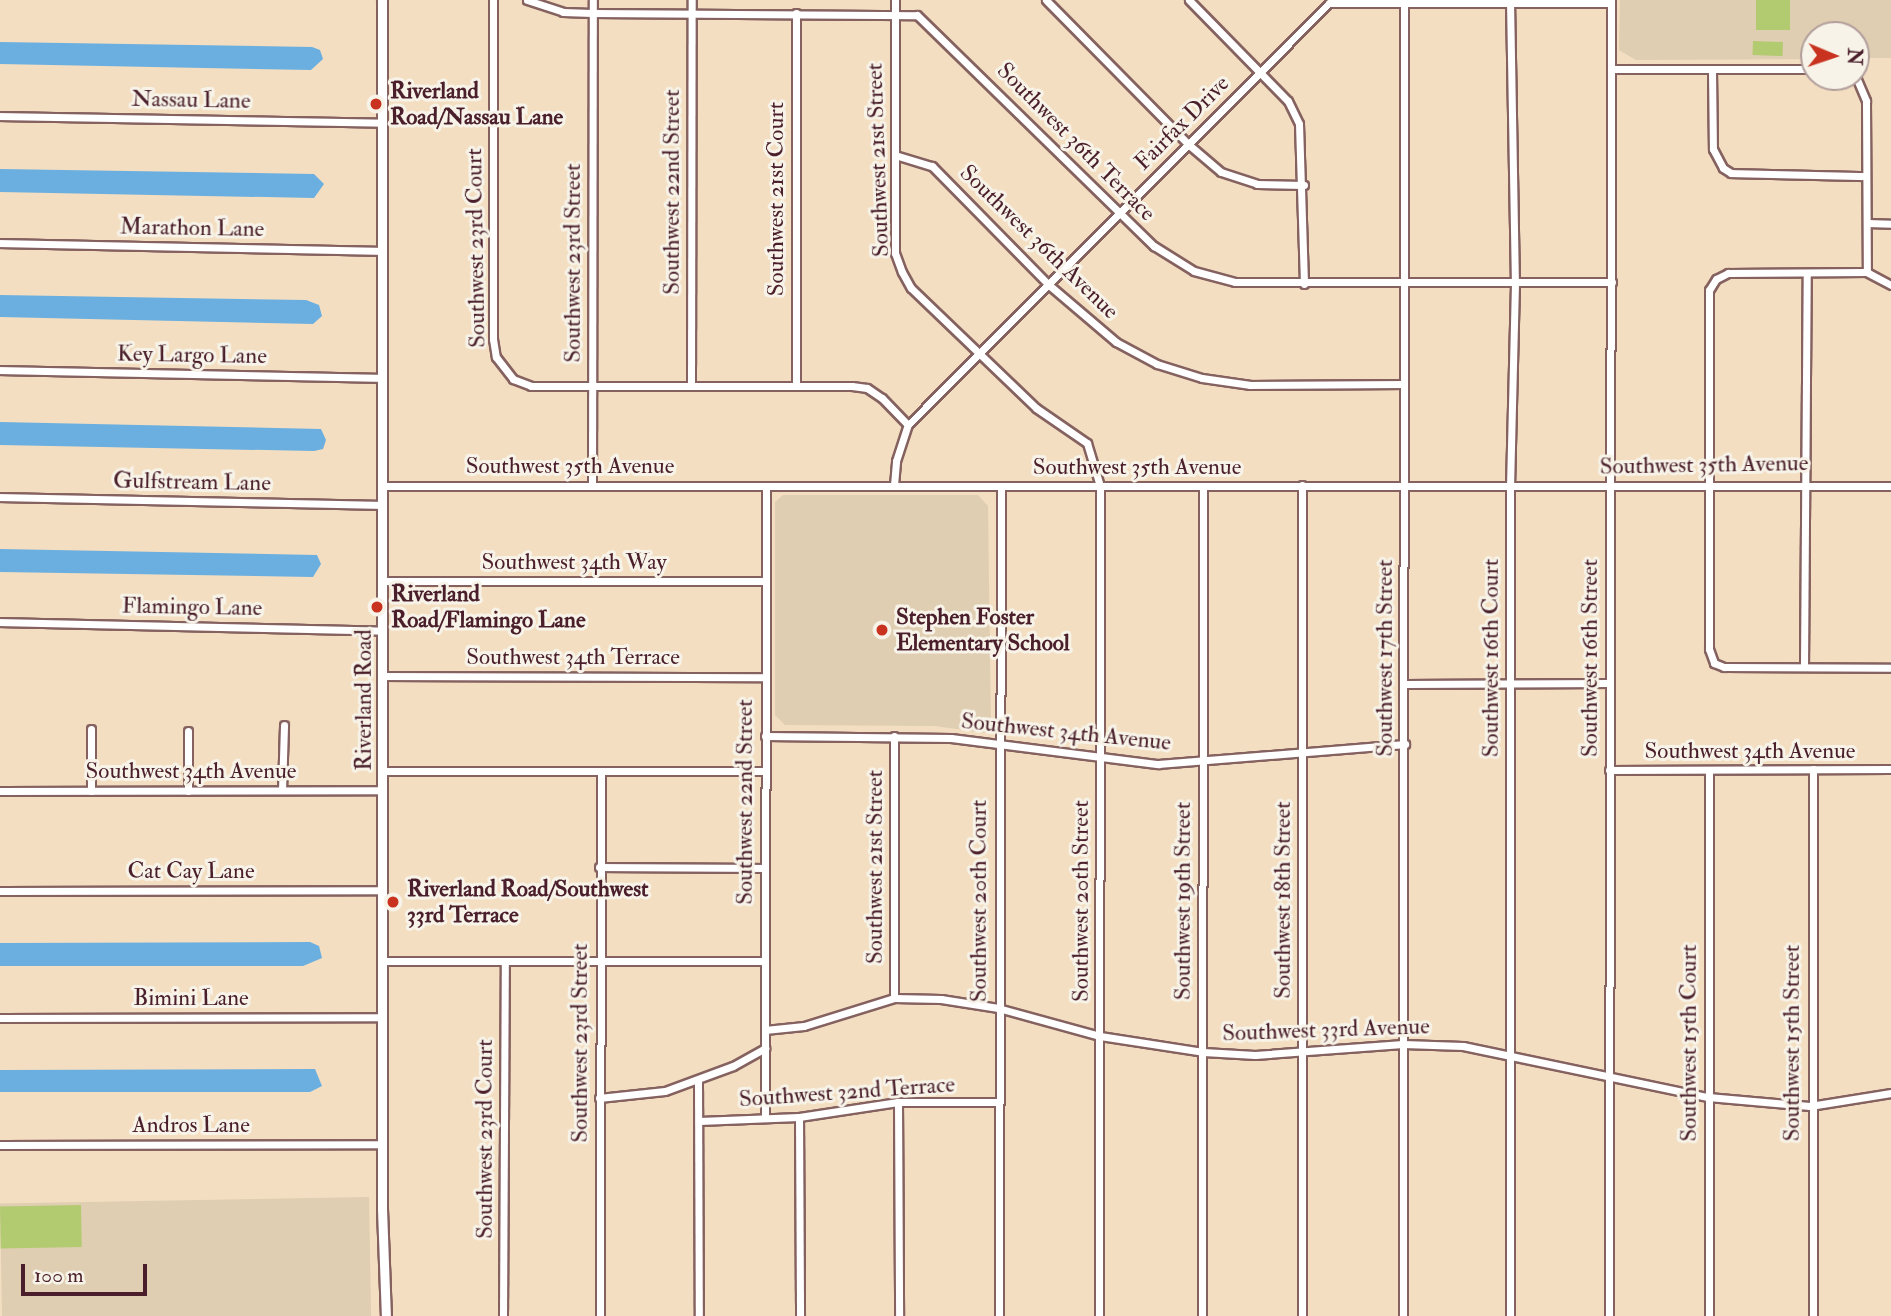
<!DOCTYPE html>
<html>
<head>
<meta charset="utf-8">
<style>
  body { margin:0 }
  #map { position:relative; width:1891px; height:1316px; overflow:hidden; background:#f3dec1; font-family:"IM FELL Double Pica",serif }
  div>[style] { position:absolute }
  .built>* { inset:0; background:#dfceb1; transform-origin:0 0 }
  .green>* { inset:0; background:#b2ca70; transform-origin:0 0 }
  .water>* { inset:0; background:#6aafe0 }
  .roads { filter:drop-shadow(2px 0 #856260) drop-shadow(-2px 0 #856260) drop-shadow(0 2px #856260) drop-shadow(0 -2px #856260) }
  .minor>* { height:7px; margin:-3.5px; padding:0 3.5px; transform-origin:3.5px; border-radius:3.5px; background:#fff }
  .tertiary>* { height:9px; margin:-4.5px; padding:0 4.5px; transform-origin:4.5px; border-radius:4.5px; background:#fff }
  .dots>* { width:19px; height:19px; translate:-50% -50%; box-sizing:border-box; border:4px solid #f7f3e8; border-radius:50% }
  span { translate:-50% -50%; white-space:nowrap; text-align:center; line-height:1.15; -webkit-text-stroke:6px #f7f3e8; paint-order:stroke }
  .poi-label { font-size:23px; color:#4a1f2b; font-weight:700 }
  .left { translate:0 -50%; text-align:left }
  .street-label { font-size:23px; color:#4a1f2b }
  .north { position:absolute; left:1800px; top:21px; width:70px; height:70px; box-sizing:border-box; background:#f7f3e8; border:2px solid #b29e9c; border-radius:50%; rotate:92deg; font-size:19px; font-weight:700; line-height:28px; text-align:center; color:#4a1f2b }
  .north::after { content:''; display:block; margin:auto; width:24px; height:32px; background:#c8321e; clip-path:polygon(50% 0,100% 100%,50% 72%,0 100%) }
  .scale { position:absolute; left:21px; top:1264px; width:126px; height:32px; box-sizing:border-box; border:4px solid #4a1f2b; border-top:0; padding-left:9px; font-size:21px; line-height:24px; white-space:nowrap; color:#4a1f2b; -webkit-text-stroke:5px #f7f3e8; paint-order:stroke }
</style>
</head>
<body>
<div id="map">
  <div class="built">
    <div style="clip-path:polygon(1620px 0,1891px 0,1891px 58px,1856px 58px,1856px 35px,1814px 35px,1814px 59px,1636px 60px,1619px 50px)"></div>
    <div style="clip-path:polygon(783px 495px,978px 495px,988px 506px,991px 728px,985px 733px,935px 726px,785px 725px,775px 715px,775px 502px)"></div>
    <div style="left:369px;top:1197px;width:119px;height:369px;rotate:89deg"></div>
  </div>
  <div class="green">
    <div style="left:1756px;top:0;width:34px;height:30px"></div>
    <div style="left:1753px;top:41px;width:30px;height:14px;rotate:2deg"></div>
    <div style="left:81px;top:1205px;width:42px;height:81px;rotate:89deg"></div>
  </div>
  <div class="water">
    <div style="clip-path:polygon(0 42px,312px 47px,320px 50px,323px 59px,311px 70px,0 64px)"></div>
    <div style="clip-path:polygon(0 169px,314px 174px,324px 184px,314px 198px,0 192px)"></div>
    <div style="clip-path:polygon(0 295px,306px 300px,319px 305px,322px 316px,313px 324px,0 317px)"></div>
    <div style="clip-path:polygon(0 422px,321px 429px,326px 440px,323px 449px,314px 451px,0 445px)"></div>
    <div style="clip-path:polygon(0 549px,317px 555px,321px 564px,313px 577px,0 572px)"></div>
    <div style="clip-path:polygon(310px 942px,319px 946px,322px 958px,303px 966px,0 966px,0 943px)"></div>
    <div style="clip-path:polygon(315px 1069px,322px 1086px,310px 1092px,0 1092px,0 1070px)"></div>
  </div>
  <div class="roads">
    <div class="minor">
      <div style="left:493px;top:0;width:339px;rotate:90deg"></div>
      <div style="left:493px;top:339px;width:18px;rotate:81deg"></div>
      <div style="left:496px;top:357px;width:28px;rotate:52deg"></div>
      <div style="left:513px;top:379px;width:19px;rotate:21deg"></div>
      <div style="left:531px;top:386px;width:321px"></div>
      <div style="left:852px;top:386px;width:15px;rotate:8deg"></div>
      <div style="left:867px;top:388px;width:18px;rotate:34deg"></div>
      <div style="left:882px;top:398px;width:37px;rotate:46deg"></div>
      <div style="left:527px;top:0;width:38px;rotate:18deg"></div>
      <div style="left:563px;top:12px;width:29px;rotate:2deg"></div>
      <div style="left:592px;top:13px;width:325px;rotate:0.4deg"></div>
      <div style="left:917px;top:15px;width:331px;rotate:44.3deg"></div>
      <div style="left:1154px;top:246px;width:47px;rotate:32deg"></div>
      <div style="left:1194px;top:271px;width:42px;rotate:15deg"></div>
      <div style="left:1235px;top:282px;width:377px"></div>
      <div style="left:895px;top:0;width:253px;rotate:90deg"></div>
      <div style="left:895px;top:253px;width:20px;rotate:70deg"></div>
      <div style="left:902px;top:272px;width:18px;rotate:61deg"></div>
      <div style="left:911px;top:288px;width:173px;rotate:43.8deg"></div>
      <div style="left:1036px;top:408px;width:62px;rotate:34.5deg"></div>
      <div style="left:1087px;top:443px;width:45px;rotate:73.2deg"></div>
      <div style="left:1100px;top:486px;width:830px;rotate:90.07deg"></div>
      <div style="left:1046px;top:0;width:202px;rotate:45.4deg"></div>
      <div style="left:1188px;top:144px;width:43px;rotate:40.3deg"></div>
      <div style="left:1221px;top:172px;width:38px;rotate:18deg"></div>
      <div style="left:1257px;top:184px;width:47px;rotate:1.2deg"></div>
      <div style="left:1189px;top:0;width:141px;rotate:45.6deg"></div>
      <div style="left:1288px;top:101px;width:25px;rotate:64deg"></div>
      <div style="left:1299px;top:124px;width:160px;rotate:88.2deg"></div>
      <div style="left:1510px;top:0;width:283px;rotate:89deg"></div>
      <div style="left:1515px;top:283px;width:203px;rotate:91.4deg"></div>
      <div style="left:1510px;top:486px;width:830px;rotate:90deg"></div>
      <div style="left:1611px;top:69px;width:203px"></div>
      <div style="left:1712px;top:71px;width:78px;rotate:89.3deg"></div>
      <div style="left:1713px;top:149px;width:21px;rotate:62deg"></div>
      <div style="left:1723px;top:168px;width:9px;rotate:32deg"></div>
      <div style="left:1731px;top:173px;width:135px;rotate:1.3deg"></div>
      <div style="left:1856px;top:77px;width:26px;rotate:67deg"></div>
      <div style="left:1866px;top:101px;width:171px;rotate:89.7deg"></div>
      <div style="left:0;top:116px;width:382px;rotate:1deg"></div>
      <div style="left:895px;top:155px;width:39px;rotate:17deg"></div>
      <div style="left:932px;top:166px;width:167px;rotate:45.5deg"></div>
      <div style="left:1049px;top:285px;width:88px;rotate:40.4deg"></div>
      <div style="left:1116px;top:342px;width:47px;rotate:28.2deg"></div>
      <div style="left:1157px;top:364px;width:47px;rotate:17.3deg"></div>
      <div style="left:1202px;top:378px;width:49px;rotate:8.3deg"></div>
      <div style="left:1250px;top:385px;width:154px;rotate:-0.4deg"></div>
      <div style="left:1867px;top:223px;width:24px;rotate:2deg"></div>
      <div style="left:0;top:243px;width:383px;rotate:1.2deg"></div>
      <div style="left:1891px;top:285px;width:27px;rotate:-152deg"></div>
      <div style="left:1867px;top:272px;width:139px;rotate:179.6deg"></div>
      <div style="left:1728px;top:273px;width:13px;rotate:153deg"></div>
      <div style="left:1716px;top:279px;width:13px;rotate:122deg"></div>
      <div style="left:1709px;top:290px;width:359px;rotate:90deg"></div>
      <div style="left:1709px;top:649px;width:15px;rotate:70deg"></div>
      <div style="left:1714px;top:663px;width:11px;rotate:22deg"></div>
      <div style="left:1724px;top:667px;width:167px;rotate:0.3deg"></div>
      <div style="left:0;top:370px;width:383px;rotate:1.2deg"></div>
      <div style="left:691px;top:385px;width:385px;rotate:-89.9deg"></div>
      <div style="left:796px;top:386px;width:373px;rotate:-90deg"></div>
      <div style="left:592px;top:484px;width:484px;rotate:-89.9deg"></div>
      <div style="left:894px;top:485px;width:24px;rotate:-85deg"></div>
      <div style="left:896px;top:461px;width:38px;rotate:-72deg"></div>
      <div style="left:908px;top:425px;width:596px;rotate:-45.07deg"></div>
      <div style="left:1329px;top:3px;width:282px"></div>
      <div style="left:1302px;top:485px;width:831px;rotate:90deg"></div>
      <div style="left:383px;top:486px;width:1508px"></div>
      <div style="left:0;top:497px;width:382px;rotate:1.2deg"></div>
      <div style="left:383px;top:581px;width:382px"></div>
      <div style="left:0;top:622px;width:383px;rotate:1.3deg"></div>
      <div style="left:1804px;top:667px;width:394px;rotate:-89.6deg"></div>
      <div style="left:383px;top:676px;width:381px;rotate:0.2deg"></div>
      <div style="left:1405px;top:684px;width:205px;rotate:-0.3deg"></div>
      <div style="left:765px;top:736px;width:186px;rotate:0.6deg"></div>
      <div style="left:951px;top:738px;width:209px;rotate:7.2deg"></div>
      <div style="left:1158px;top:764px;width:248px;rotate:-4.6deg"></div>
      <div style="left:1609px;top:770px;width:282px;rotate:-0.2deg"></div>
      <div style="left:383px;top:771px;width:382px"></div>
      <div style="left:282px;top:790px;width:65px;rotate:-88.2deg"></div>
      <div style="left:0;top:791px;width:383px;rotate:-0.1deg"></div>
      <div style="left:91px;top:791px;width:62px;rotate:-90deg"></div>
      <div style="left:188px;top:791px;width:60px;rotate:-90deg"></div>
      <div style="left:599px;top:867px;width:166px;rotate:0.3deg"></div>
      <div style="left:0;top:891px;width:383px;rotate:-0.1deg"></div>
      <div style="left:383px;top:961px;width:382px"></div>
      <div style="left:894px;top:998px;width:262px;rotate:-90deg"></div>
      <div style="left:0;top:1018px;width:383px;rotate:-0.1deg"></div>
      <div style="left:765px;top:1030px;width:39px;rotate:-6deg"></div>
      <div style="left:804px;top:1026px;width:94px;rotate:-17.3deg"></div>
      <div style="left:894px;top:998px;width:47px;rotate:1.2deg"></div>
      <div style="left:941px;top:999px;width:58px;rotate:9deg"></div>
      <div style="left:998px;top:1008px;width:106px;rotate:15.4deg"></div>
      <div style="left:1100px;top:1036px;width:104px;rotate:8.8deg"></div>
      <div style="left:1203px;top:1052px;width:52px;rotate:3.3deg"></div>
      <div style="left:1255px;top:1055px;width:148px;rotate:-4.3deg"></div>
      <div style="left:1403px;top:1044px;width:60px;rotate:1.9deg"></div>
      <div style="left:1463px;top:1046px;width:250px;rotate:11.8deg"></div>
      <div style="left:1708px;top:1097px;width:102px;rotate:5deg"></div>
      <div style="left:1810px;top:1106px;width:82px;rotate:-9.1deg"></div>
      <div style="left:698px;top:1080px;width:236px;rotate:89.8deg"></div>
      <div style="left:599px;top:1098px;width:66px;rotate:-6.1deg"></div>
      <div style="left:665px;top:1091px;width:72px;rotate:-20.2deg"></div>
      <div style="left:733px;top:1066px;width:37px;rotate:-29deg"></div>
      <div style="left:898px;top:1102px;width:214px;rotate:89.7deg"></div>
      <div style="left:799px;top:1117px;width:199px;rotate:89.7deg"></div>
      <div style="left:765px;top:1118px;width:632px;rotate:-89.91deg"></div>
      <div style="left:699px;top:1121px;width:100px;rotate:-2.3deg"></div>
      <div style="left:799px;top:1117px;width:100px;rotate:-8.6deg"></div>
      <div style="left:898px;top:1102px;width:99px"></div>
      <div style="left:0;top:1145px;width:382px;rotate:-0.1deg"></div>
      <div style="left:503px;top:1316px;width:354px;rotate:-89.7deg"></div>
      <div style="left:600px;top:1316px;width:545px;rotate:-89.89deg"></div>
      <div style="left:999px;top:1316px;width:830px;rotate:-89.86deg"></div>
      <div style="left:1202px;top:1316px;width:830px;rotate:-89.93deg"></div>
      <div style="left:1403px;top:1316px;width:1316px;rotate:-89.96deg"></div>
      <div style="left:1609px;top:1316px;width:1316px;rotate:-89.91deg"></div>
      <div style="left:1709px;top:1316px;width:546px;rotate:-90deg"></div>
      <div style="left:1813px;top:1316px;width:547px;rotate:-90deg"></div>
    </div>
    <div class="tertiary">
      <div style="left:382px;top:0;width:1209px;rotate:90deg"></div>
      <div style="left:382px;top:1209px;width:107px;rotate:87.9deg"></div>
    </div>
  </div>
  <div class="dots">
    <div style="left:376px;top:104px;background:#c8321e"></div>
    <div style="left:377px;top:607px;background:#c8321e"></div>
    <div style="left:882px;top:630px;background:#c8321e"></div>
    <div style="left:393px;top:902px;background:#c8321e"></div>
  </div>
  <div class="poi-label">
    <span class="left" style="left:390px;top:104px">Riverland<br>Road/Nassau Lane</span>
    <span class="left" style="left:391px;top:607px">Riverland<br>Road/Flamingo Lane</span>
    <span class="left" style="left:896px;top:630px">Stephen Foster<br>Elementary School</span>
    <span class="left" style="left:407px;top:902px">Riverland Road/Southwest<br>33rd Terrace</span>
  </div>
  <div class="street-label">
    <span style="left:191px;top:100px;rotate:1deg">Nassau Lane</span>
    <span style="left:1182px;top:123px;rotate:-45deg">Fairfax Drive</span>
    <span style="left:1076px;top:142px;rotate:45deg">Southwest 36th Terrace</span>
    <span style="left:878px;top:160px;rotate:-92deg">Southwest 21st Street</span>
    <span style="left:672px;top:192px;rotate:-90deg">Southwest 22nd Street</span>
    <span style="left:776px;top:199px;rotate:-90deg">Southwest 21st Court</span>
    <span style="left:192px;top:228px;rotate:1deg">Marathon Lane</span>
    <span style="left:1039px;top:242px;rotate:44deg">Southwest 36th Avenue</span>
    <span style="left:476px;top:248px;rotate:-91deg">Southwest 23rd Court</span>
    <span style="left:573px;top:263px;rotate:-90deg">Southwest 23rd Street</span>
    <span style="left:192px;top:355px;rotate:1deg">Key Largo Lane</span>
    <span style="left:1704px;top:465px;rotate:-1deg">Southwest 35th Avenue</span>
    <span style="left:570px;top:466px">Southwest 35th Avenue</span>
    <span style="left:1137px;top:467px">Southwest 35th Avenue</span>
    <span style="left:192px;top:482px;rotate:1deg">Gulfstream Lane</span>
    <span style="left:574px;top:562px">Southwest 34th Way</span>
    <span style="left:192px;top:607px;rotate:1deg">Flamingo Lane</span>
    <span style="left:573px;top:657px">Southwest 34th Terrace</span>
    <span style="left:1385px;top:658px;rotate:-90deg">Southwest 17th Street</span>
    <span style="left:1491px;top:658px;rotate:-90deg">Southwest 16th Court</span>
    <span style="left:1590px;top:658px;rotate:-90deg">Southwest 16th Street</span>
    <span style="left:364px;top:700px;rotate:-90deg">Riverland Road</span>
    <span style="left:1066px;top:732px;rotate:6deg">Southwest 34th Avenue</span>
    <span style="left:1750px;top:751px">Southwest 34th Avenue</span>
    <span style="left:191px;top:771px">Southwest 34th Avenue</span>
    <span style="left:745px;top:802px;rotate:-90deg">Southwest 22nd Street</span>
    <span style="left:875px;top:867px;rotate:-90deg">Southwest 21st Street</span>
    <span style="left:191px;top:871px">Cat Cay Lane</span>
    <span style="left:1283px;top:900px;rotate:-90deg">Southwest 18th Street</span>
    <span style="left:979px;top:901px;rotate:-90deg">Southwest 20th Court</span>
    <span style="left:1081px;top:901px;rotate:-90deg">Southwest 20th Street</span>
    <span style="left:1183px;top:901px;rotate:-90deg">Southwest 19th Street</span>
    <span style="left:191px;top:998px">Bimini Lane</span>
    <span style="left:1326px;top:1030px;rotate:-2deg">Southwest 33rd Avenue</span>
    <span style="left:580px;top:1043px;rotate:-90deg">Southwest 23rd Street</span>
    <span style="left:1689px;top:1043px;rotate:-90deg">Southwest 15th Court</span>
    <span style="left:1792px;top:1043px;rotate:-90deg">Southwest 15th Street</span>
    <span style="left:847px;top:1092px;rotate:-4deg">Southwest 32nd Terrace</span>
    <span style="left:191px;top:1125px">Andros Lane</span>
    <span style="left:485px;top:1139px;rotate:-90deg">Southwest 23rd Court</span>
  </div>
  <div class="north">N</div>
  <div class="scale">100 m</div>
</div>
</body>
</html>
